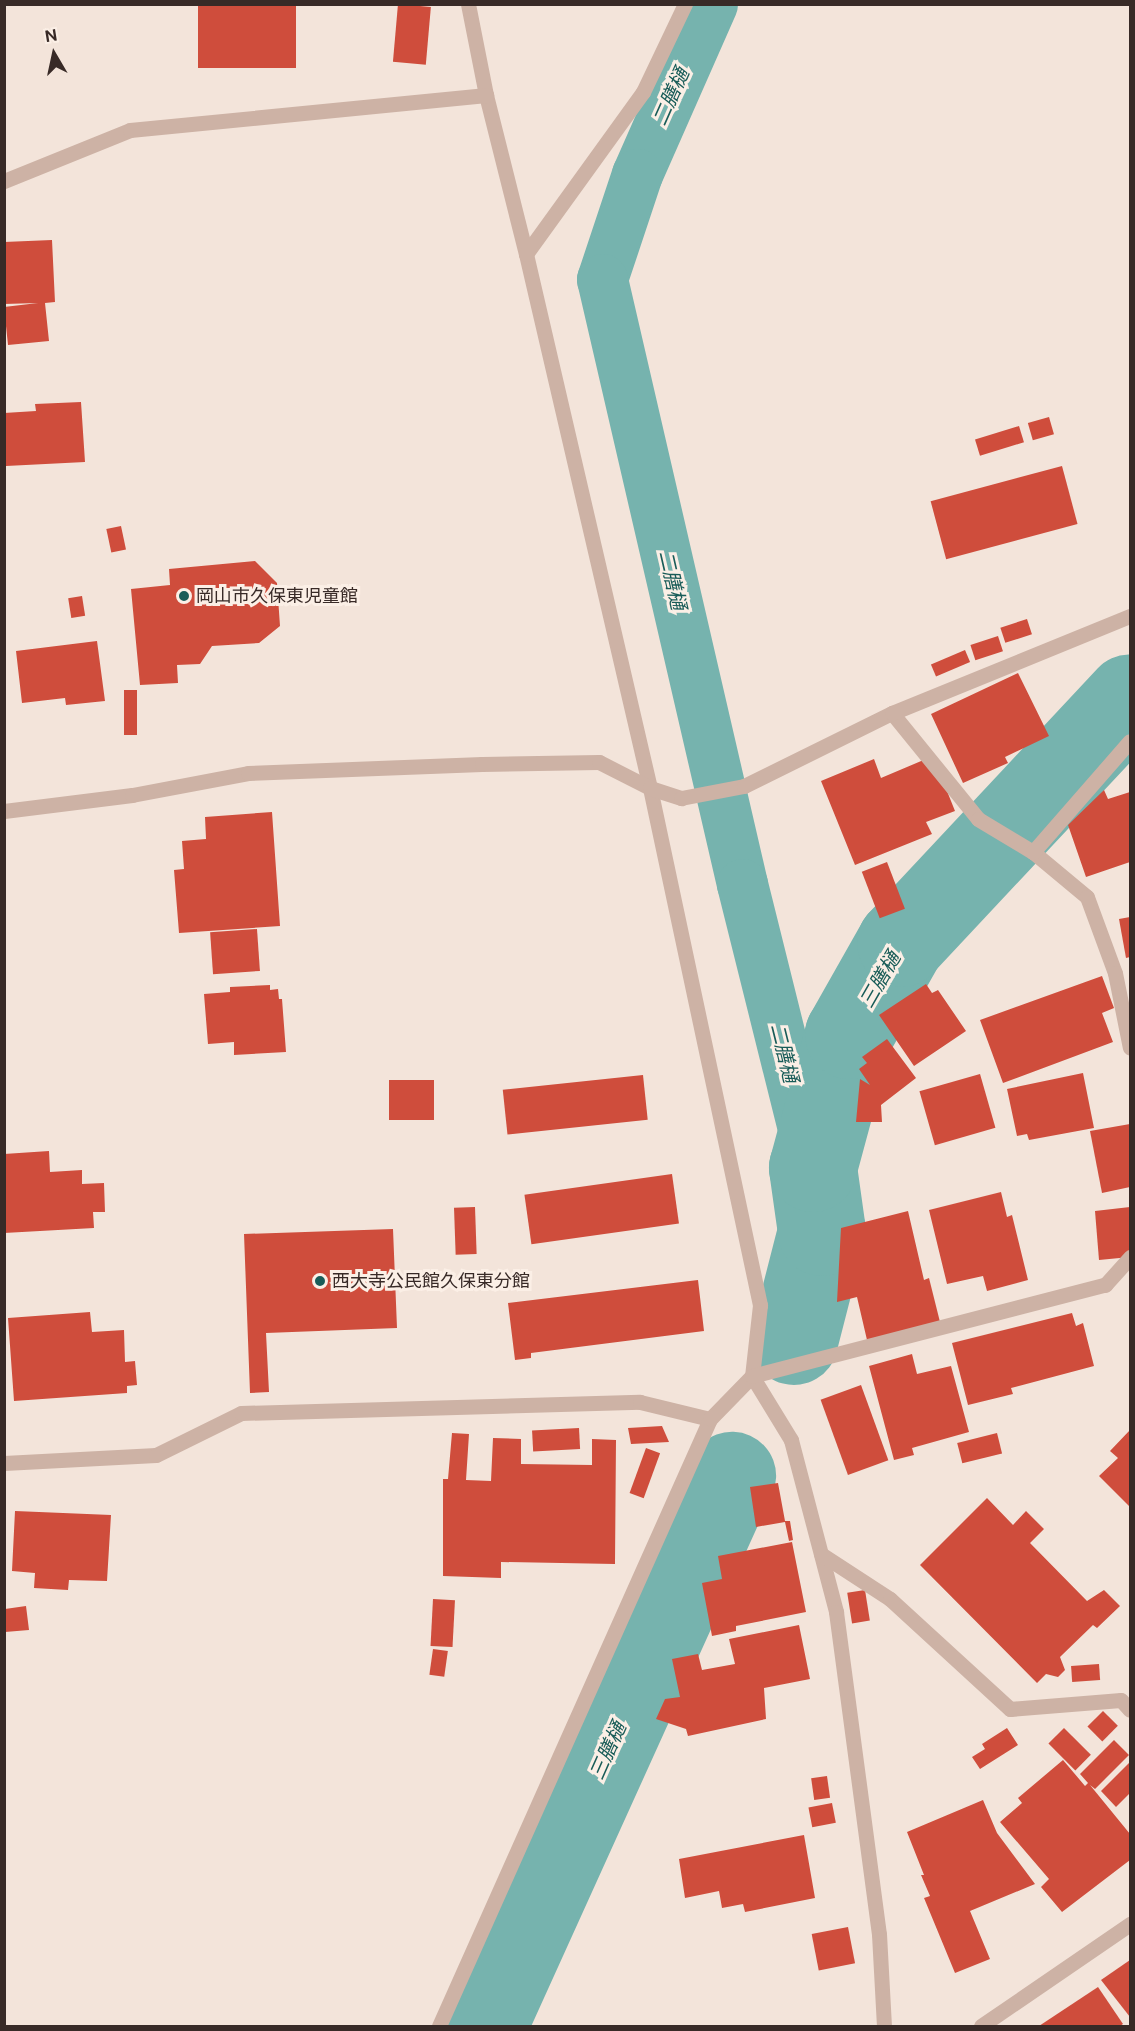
<!DOCTYPE html>
<html>
<head>
<meta charset="utf-8">
<style>
  body { margin:0 }
  #map { position:relative; width:1135px; height:2031px; overflow:hidden; background:#f3e4da; font-family:"Public Sans","Noto Sans JP",sans-serif }
  div>[style] { position:absolute }
  .canal>* { height:51px; margin:-25.5px; padding:0 25.5px; transform-origin:25.5px; border-radius:25.5px; background:#76b3ae }
  .river>* { height:88px; margin:-44px; padding:0 44px; transform-origin:44px; border-radius:44px; background:#76b3ae }
  .building>* { inset:0; background:#cf4d3c; transform-origin:0 0 }
  .minor>* { height:15px; margin:-7.5px; padding:0 7.5px; transform-origin:7.5px; border-radius:7.5px; background:#cdb2a5 }
  .dots>* { width:16px; height:16px; translate:-50% -50%; box-sizing:border-box; border:3px solid #fbefe6; border-radius:50% }
  span { translate:-50% -50%; white-space:nowrap; text-align:center; line-height:1.15; -webkit-text-stroke:6px #fbefe6; paint-order:stroke }
  .poi-label { font-size:18px; color:#382a27 }
  .left { translate:0 -50%; text-align:left }
  .water-label { font-size:20px; color:#195c58; font-style:italic }
  .frame { position:absolute; inset:0; border:6px solid #382a27; pointer-events:none }
  .north { position:absolute; left:24px; top:24px; width:60px; height:60px; -webkit-text-stroke:4px #fbefe6; paint-order:stroke; rotate:351deg; font-size:16px; font-weight:700; line-height:24px; text-align:center; color:#382a27 }
  .north::after { content:''; display:block; margin:auto; width:21px; height:27px; background:#382a27; clip-path:polygon(50% 0,100% 100%,50% 72%,0 100%) }
</style>
</head>
<body>
<div id="map">
  <div class="canal">
    <div style="left:712px;top:4px;width:186px;rotate:113.8deg"></div>
    <div style="left:637px;top:174px;width:111px;rotate:108.4deg"></div>
    <div style="left:602px;top:279px;width:621px;rotate:76.97deg"></div>
    <div style="left:742px;top:884px;width:293px;rotate:76deg"></div>
  </div>
  <div class="river">
    <div style="left:794px;top:1341px;width:113px;rotate:-75.6deg"></div>
    <div style="left:822px;top:1232px;width:65px;rotate:-98deg"></div>
    <div style="left:813px;top:1168px;width:138px;rotate:-74.9deg"></div>
    <div style="left:849px;top:1035px;width:106px;rotate:-60.5deg"></div>
    <div style="left:901px;top:943px;width:335px;rotate:-46.9deg"></div>
    <div style="left:483px;top:2026px;width:604px;rotate:-65.64deg"></div>
  </div>
  <div class="building">
    <div style="left:198px;top:4px;width:98px;height:64px"></div>
    <div style="left:398px;top:4px;width:33px;height:58px;rotate:5deg"></div>
    <div style="clip-path:polygon(52px 240px,55px 302px,45px 303px,49px 341px,8px 345px,4px 307px,38px 303px,4px 304px,4px 242px)"></div>
    <div style="clip-path:polygon(81px 402px,85px 462px,6px 466px,4px 413px,36px 411px,35px 404px)"></div>
    <div style="left:1049px;top:417px;width:18px;height:22px;rotate:74deg"></div>
    <div style="left:1019px;top:426px;width:17px;height:46px;rotate:73deg"></div>
    <div style="left:1062px;top:466px;width:60px;height:136px;rotate:75deg"></div>
    <div style="left:121px;top:526px;width:24px;height:15px;rotate:78deg"></div>
    <div style="clip-path:polygon(255px 561px,277px 583px,280px 626px,259px 643px,212px 646px,200px 664px,177px 665px,178px 683px,140px 685px,131px 589px,170px 585px,169px 569px)"></div>
    <div style="left:82px;top:596px;width:20px;height:14px;rotate:81deg"></div>
    <div style="left:1027px;top:619px;width:16px;height:28px;rotate:72deg"></div>
    <div style="left:998px;top:636px;width:16px;height:29px;rotate:72deg"></div>
    <div style="clip-path:polygon(97px 641px,105px 701px,66px 705px,65px 698px,22px 703px,16px 651px)"></div>
    <div style="left:965px;top:650px;width:13px;height:37px;rotate:67deg"></div>
    <div style="clip-path:polygon(1018px 673px,1049px 736px,1005px 757px,1008px 763px,963px 783px,931px 714px)"></div>
    <div style="left:124px;top:690px;width:13px;height:45px"></div>
    <div style="clip-path:polygon(933px 756px,955px 811px,926px 822px,932px 834px,855px 865px,821px 781px,874px 759px,881px 778px)"></div>
    <div style="clip-path:polygon(1104px 790px,1108px 799px,1130px 792px,1130px 862px,1086px 877px,1068px 825px)"></div>
    <div style="clip-path:polygon(272px 812px,280px 926px,179px 933px,174px 870px,184px 869px,182px 841px,206px 839px,205px 817px)"></div>
    <div style="left:887px;top:862px;width:50px;height:27px;rotate:69deg"></div>
    <div style="clip-path:polygon(1130px 917px,1130px 957px,1126px 958px,1119px 919px)"></div>
    <div style="left:257px;top:929px;width:42px;height:47px;rotate:86deg"></div>
    <div style="clip-path:polygon(1102px 976px,1114px 1008px,1102px 1013px,1113px 1042px,1003px 1083px,980px 1020px)"></div>
    <div style="clip-path:polygon(926px 984px,932px 993px,938px 990px,966px 1031px,914px 1066px,879px 1015px)"></div>
    <div style="clip-path:polygon(270px 985px,270px 990px,278px 989px,279px 999px,282px 999px,286px 1052px,234px 1055px,234px 1042px,208px 1044px,204px 994px,230px 992px,230px 987px)"></div>
    <div style="clip-path:polygon(887px 1039px,916px 1078px,881px 1105px,882px 1122px,856px 1122px,860px 1079px,870px 1085px,859px 1069px,867px 1063px,862px 1057px)"></div>
    <div style="clip-path:polygon(1083px 1073px,1094px 1128px,1029px 1140px,1027px 1134px,1017px 1136px,1007px 1089px)"></div>
    <div style="left:980px;top:1074px;width:56px;height:63px;rotate:74deg"></div>
    <div style="left:643px;top:1075px;width:45px;height:141px;rotate:84deg"></div>
    <div style="left:389px;top:1080px;width:45px;height:40px"></div>
    <div style="clip-path:polygon(1130px 1124px,1130px 1187px,1102px 1193px,1090px 1131px)"></div>
    <div style="clip-path:polygon(49px 1151px,50px 1172px,82px 1170px,82px 1184px,104px 1183px,105px 1212px,93px 1212px,94px 1228px,4px 1233px,4px 1154px)"></div>
    <div style="left:672px;top:1174px;width:50px;height:149px;rotate:82deg"></div>
    <div style="clip-path:polygon(1001px 1192px,1007px 1217px,1012px 1215px,1028px 1280px,987px 1291px,983px 1276px,947px 1284px,929px 1210px)"></div>
    <div style="left:475px;top:1207px;width:47px;height:21px;rotate:88deg"></div>
    <div style="clip-path:polygon(1130px 1207px,1130px 1257px,1099px 1260px,1095px 1211px)"></div>
    <div style="clip-path:polygon(908px 1211px,924px 1280px,929px 1278px,940px 1322px,867px 1340px,857px 1297px,837px 1302px,841px 1228px)"></div>
    <div style="clip-path:polygon(393px 1229px,397px 1328px,266px 1333px,269px 1392px,250px 1393px,244px 1234px)"></div>
    <div style="clip-path:polygon(698px 1280px,704px 1331px,531px 1353px,531px 1358px,515px 1360px,508px 1303px)"></div>
    <div style="clip-path:polygon(90px 1312px,92px 1332px,124px 1330px,125px 1362px,135px 1361px,137px 1385px,127px 1386px,127px 1393px,14px 1401px,8px 1318px)"></div>
    <div style="clip-path:polygon(1072px 1313px,1076px 1326px,1083px 1323px,1094px 1366px,1011px 1388px,1013px 1394px,968px 1405px,952px 1343px)"></div>
    <div style="clip-path:polygon(912px 1354px,917px 1374px,951px 1366px,969px 1432px,912px 1448px,914px 1455px,894px 1460px,869px 1366px)"></div>
    <div style="left:861px;top:1385px;width:80px;height:43px;rotate:70deg"></div>
    <div style="clip-path:polygon(662px 1426px,669px 1442px,631px 1444px,628px 1428px)"></div>
    <div style="left:579px;top:1428px;width:21px;height:47px;rotate:87deg"></div>
    <div style="clip-path:polygon(1130px 1430px,1130px 1507px,1099px 1476px,1118px 1458px,1110px 1451px)"></div>
    <div style="clip-path:polygon(452px 1433px,469px 1434px,466px 1480px,491px 1481px,493px 1438px,521px 1439px,521px 1464px,592px 1465px,592px 1439px,616px 1440px,615px 1564px,501px 1562px,501px 1578px,443px 1576px,443px 1479px,448px 1479px)"></div>
    <div style="left:997px;top:1433px;width:21px;height:41px;rotate:76deg"></div>
    <div style="left:646px;top:1448px;width:15px;height:48px;rotate:20deg"></div>
    <div style="clip-path:polygon(778px 1483px,785px 1521px,790px 1521px,793px 1540px,789px 1541px,785px 1522px,756px 1527px,750px 1487px)"></div>
    <div style="clip-path:polygon(987px 1498px,1013px 1525px,1026px 1511px,1044px 1529px,1030px 1543px,1087px 1601px,1104px 1590px,1120px 1606px,1097px 1628px,1093px 1625px,1060px 1657px,1065px 1670px,1058px 1677px,1046px 1674px,1037px 1683px,920px 1565px)"></div>
    <div style="clip-path:polygon(15px 1511px,111px 1515px,107px 1581px,69px 1580px,68px 1590px,34px 1588px,35px 1573px,12px 1571px)"></div>
    <div style="clip-path:polygon(792px 1542px,806px 1612px,736px 1626px,736px 1631px,712px 1636px,702px 1583px,722px 1579px,718px 1556px)"></div>
    <div style="left:865px;top:1590px;width:31px;height:18px;rotate:81deg"></div>
    <div style="left:433px;top:1599px;width:22px;height:47px;rotate:3deg"></div>
    <div style="clip-path:polygon(26px 1606px,29px 1630px,5px 1632px,5px 1609px)"></div>
    <div style="clip-path:polygon(799px 1625px,810px 1679px,764px 1688px,766px 1719px,688px 1736px,686px 1729px,656px 1719px,665px 1699px,680px 1697px,672px 1659px,698px 1654px,702px 1670px,735px 1664px,729px 1639px)"></div>
    <div style="left:433px;top:1649px;width:15px;height:26px;rotate:8deg"></div>
    <div style="left:1099px;top:1664px;width:16px;height:28px;rotate:86deg"></div>
    <div style="left:1103px;top:1711px;width:21px;height:22px;rotate:45deg"></div>
    <div style="clip-path:polygon(1007px 1728px,1018px 1745px,980px 1769px,972px 1757px,985px 1749px,982px 1744px)"></div>
    <div style="left:1064px;top:1728px;width:38px;height:22px;rotate:45deg"></div>
    <div style="clip-path:polygon(1114px 1740px,1129px 1755px,1095px 1789px,1090px 1785px,1130px 1834px,1130px 1860px,1062px 1912px,1041px 1887px,1049px 1879px,1000px 1822px,1022px 1803px,1018px 1798px,1063px 1760px,1085px 1786px,1088px 1783px,1080px 1774px)"></div>
    <div style="clip-path:polygon(1130px 1762px,1130px 1793px,1116px 1807px,1101px 1791px)"></div>
    <div style="left:827px;top:1776px;width:22px;height:16px;rotate:82deg"></div>
    <div style="clip-path:polygon(983px 1800px,997px 1833px,1035px 1884px,970px 1911px,990px 1959px,955px 1973px,924px 1898px,930px 1896px,921px 1875px,924px 1875px,907px 1832px)"></div>
    <div style="left:832px;top:1803px;width:20px;height:24px;rotate:79deg"></div>
    <div style="clip-path:polygon(804px 1835px,815px 1898px,745px 1912px,743px 1904px,722px 1908px,719px 1891px,685px 1898px,679px 1859px)"></div>
    <div style="left:848px;top:1927px;width:37px;height:37px;rotate:79deg"></div>
    <div style="clip-path:polygon(1130px 1960px,1130px 2017px,1101px 1980px)"></div>
    <div style="clip-path:polygon(1098px 1987px,1123px 2024px,1120px 2026px,1039px 2026px)"></div>
  </div>
  <div class="minor">
    <div style="left:468px;top:4px;width:93px;rotate:78.8deg"></div>
    <div style="left:486px;top:95px;width:164px;rotate:75.9deg"></div>
    <div style="left:526px;top:254px;width:548px;rotate:76.93deg"></div>
    <div style="left:650px;top:788px;width:529px;rotate:77.99deg"></div>
    <div style="left:760px;top:1305px;width:71px;rotate:96.4deg"></div>
    <div style="left:752px;top:1376px;width:75px;rotate:58.6deg"></div>
    <div style="left:791px;top:1440px;width:178px;rotate:75.3deg"></div>
    <div style="left:836px;top:1612px;width:325px;rotate:82.4deg"></div>
    <div style="left:879px;top:1934px;width:92px;rotate:86.9deg"></div>
    <div style="left:4px;top:181px;width:136px;rotate:-22deg"></div>
    <div style="left:130px;top:130px;width:358px;rotate:-5.6deg"></div>
    <div style="left:526px;top:254px;width:200px;rotate:-54.2deg"></div>
    <div style="left:643px;top:92px;width:98px;rotate:-64.5deg"></div>
    <div style="left:892px;top:713px;width:136px;rotate:50.9deg"></div>
    <div style="left:978px;top:819px;width:64px;rotate:31deg"></div>
    <div style="left:1033px;top:852px;width:70px;rotate:39.8deg"></div>
    <div style="left:1087px;top:897px;width:81px;rotate:69.8deg"></div>
    <div style="left:1115px;top:973px;width:76px;rotate:78.7deg"></div>
    <div style="left:4px;top:811px;width:129px;rotate:-7.1deg"></div>
    <div style="left:132px;top:795px;width:118px;rotate:-10.7deg"></div>
    <div style="left:248px;top:773px;width:234px;rotate:-2.2deg"></div>
    <div style="left:482px;top:764px;width:117px;rotate:-1deg"></div>
    <div style="left:599px;top:762px;width:57px;rotate:27deg"></div>
    <div style="left:650px;top:788px;width:33px;rotate:18deg"></div>
    <div style="left:681px;top:798px;width:64px;rotate:-10.8deg"></div>
    <div style="left:744px;top:786px;width:165px;rotate:-26.3deg"></div>
    <div style="left:892px;top:713px;width:257px;rotate:-22.2deg"></div>
    <div style="left:1033px;top:852px;width:147px;rotate:-48.9deg"></div>
    <div style="left:4px;top:1463px;width:152px;rotate:-3deg"></div>
    <div style="left:156px;top:1455px;width:95px;rotate:-26.3deg"></div>
    <div style="left:241px;top:1413px;width:399px;rotate:-1.6deg"></div>
    <div style="left:640px;top:1402px;width:72px;rotate:13.7deg"></div>
    <div style="left:821px;top:1554px;width:82px;rotate:33.1deg"></div>
    <div style="left:890px;top:1599px;width:163px;rotate:42.5deg"></div>
    <div style="left:1010px;top:1709px;width:111px;rotate:-4.6deg"></div>
    <div style="left:1121px;top:1700px;width:13px;rotate:48deg"></div>
    <div style="left:439px;top:2026px;width:665px;rotate:-65.94deg"></div>
    <div style="left:710px;top:1419px;width:60px;rotate:-45.7deg"></div>
    <div style="left:752px;top:1376px;width:365px;rotate:-14.5deg"></div>
    <div style="left:1105px;top:1285px;width:38px;rotate:-48deg"></div>
    <div style="left:981px;top:2026px;width:181px;rotate:-34.4deg"></div>
  </div>
  <div class="dots">
    <div style="left:184px;top:596px;background:#195c58"></div>
    <div style="left:320px;top:1281px;background:#195c58"></div>
  </div>
  <div class="poi-label">
    <span class="left" style="left:196px;top:596px">岡山市久保東児童館</span>
    <span class="left" style="left:332px;top:1281px">西大寺公民館久保東分館</span>
  </div>
  <div class="water-label">
    <span style="left:671px;top:97px;rotate:-66deg">二膳樋</span>
    <span style="left:672px;top:580px;rotate:77deg">二膳樋</span>
    <span style="left:880px;top:980px;rotate:-60deg">三膳樋</span>
    <span style="left:784px;top:1053px;rotate:76deg">二膳樋</span>
    <span style="left:608px;top:1751px;rotate:-66deg">三膳樋</span>
  </div>
  <div class="frame"></div>
  <div class="north">N</div>
</div>
</body>
</html>
